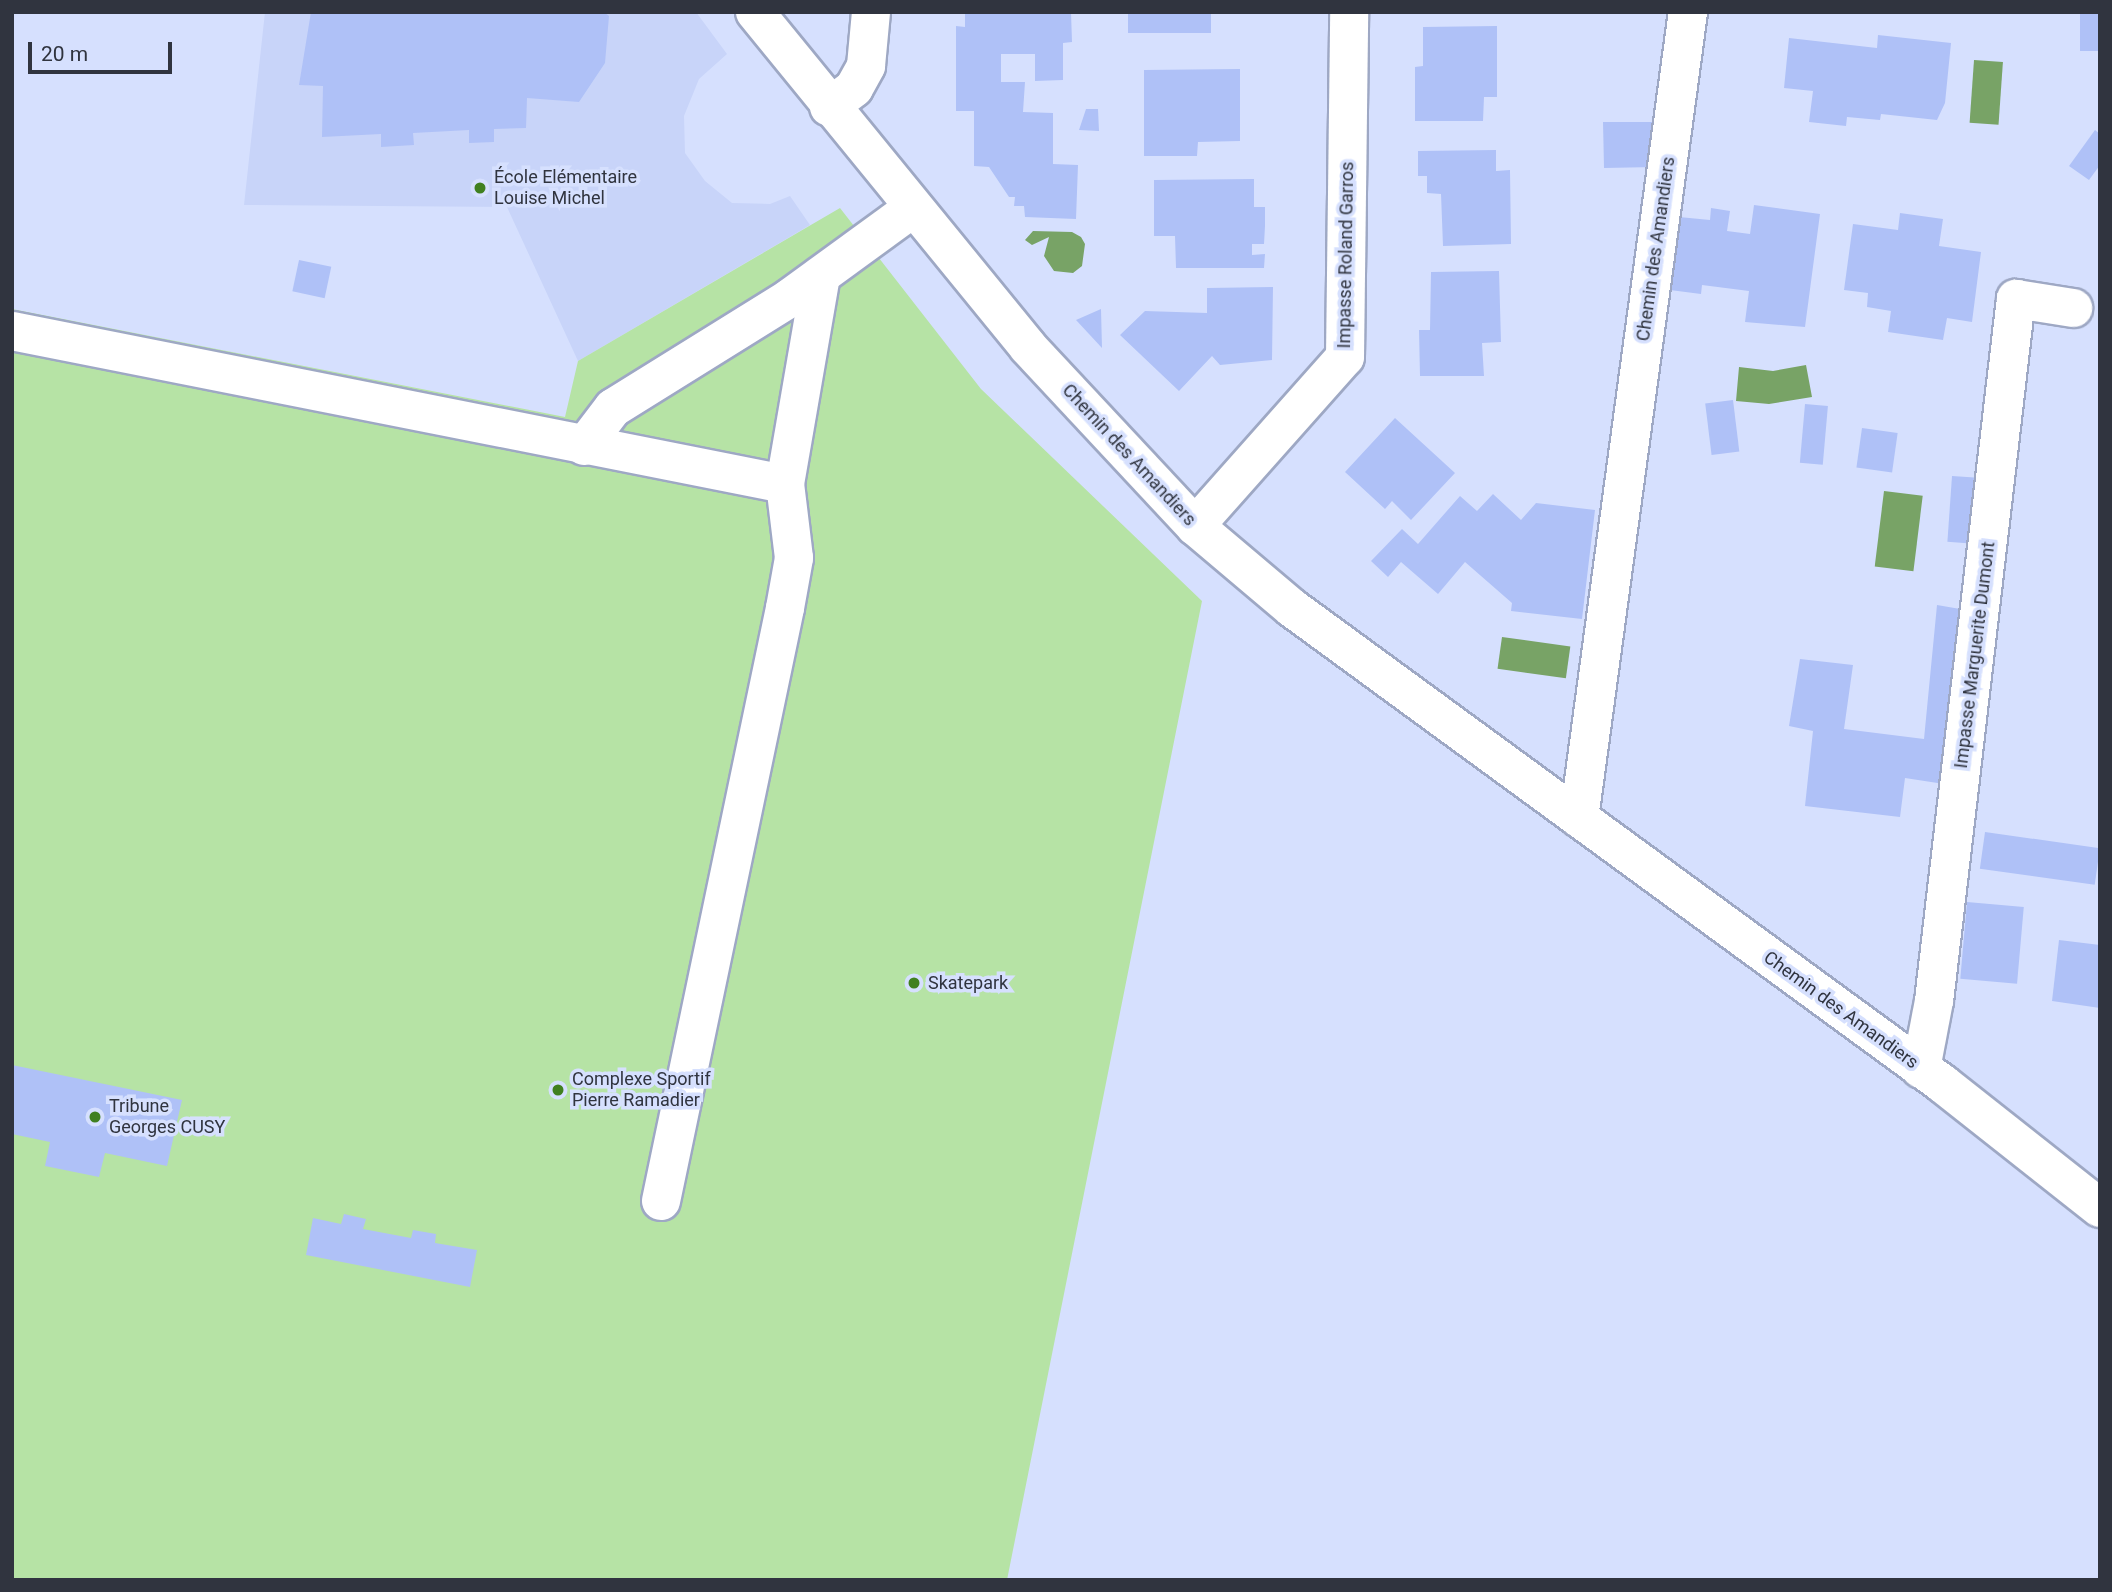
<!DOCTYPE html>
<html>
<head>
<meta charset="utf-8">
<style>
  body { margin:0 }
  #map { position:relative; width:2112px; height:1592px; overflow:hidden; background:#d6e0fe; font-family:Roboto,sans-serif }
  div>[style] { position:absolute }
  .built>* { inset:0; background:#c8d4f9 }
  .green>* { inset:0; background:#b6e3a5 }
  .water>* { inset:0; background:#78a366; transform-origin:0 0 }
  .building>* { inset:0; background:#afc1f7; transform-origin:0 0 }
  .roads { filter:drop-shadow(2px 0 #9ea8c4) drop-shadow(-2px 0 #9ea8c4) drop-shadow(0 2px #9ea8c4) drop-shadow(0 -2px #9ea8c4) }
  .minor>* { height:38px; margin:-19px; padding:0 19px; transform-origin:19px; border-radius:19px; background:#fff }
  .dots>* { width:19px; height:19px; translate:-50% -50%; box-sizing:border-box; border:4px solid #d6e0fe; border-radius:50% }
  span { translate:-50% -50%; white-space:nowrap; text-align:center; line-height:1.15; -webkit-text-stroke:7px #d6e0fe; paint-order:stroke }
  .poi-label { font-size:18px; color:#30343f }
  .left { translate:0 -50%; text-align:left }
  .street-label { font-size:18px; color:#30343f }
  .frame { position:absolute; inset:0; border:14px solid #30343f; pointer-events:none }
  .scale { position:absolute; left:28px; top:42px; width:144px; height:32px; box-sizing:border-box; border:4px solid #30343f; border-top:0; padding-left:9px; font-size:21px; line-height:24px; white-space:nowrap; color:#30343f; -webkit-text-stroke:5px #d6e0fe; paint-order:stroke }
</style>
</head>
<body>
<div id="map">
  <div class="built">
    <div style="clip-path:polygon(265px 12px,696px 12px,727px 54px,699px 79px,684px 116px,685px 153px,705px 181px,732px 203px,770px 204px,790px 196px,810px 225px,578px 361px,507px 207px,244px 205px)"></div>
  </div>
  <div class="green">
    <div style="clip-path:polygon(840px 208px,981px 389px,1202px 601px,1007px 1580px,12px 1580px,12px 309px,565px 417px,578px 361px)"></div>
  </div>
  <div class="water">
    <div style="left:1974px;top:60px;width:29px;height:63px;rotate:4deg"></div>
    <div style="clip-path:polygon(1033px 231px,1072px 232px,1081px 237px,1085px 244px,1082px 266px,1073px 273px,1054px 271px,1044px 256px,1049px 237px,1032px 245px,1025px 240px)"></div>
    <div style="clip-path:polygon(1806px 365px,1812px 397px,1769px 404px,1736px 401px,1739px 367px,1773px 371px)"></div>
    <div style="left:1884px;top:491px;width:39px;height:76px;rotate:7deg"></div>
    <div style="left:1502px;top:637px;width:69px;height:32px;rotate:8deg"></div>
  </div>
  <div class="building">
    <div style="clip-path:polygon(311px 12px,604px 12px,609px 16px,605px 63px,579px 102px,527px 98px,526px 128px,494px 129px,494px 142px,469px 143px,469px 130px,413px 133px,414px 145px,381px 147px,381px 134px,322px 137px,323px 86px,299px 85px)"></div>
    <div style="clip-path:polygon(965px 12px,1071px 12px,1072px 42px,1063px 43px,1063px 80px,1035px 81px,1035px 54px,1001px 54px,1001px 82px,1025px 82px,1023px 112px,1053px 113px,1053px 164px,1078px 165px,1076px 219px,1025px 217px,1024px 206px,1014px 206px,1015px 197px,1009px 197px,989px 167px,974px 166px,974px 111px,956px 111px,956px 26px,965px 27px)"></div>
    <div style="left:1128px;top:12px;width:83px;height:21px"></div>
    <div style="left:2080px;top:12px;width:20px;height:39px"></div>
    <div style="clip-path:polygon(1497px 26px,1497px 97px,1484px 97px,1483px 121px,1415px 121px,1415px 67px,1423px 66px,1423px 27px)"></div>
    <div style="clip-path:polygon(1878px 35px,1951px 43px,1945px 103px,1937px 120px,1881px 114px,1880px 120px,1847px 117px,1846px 126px,1809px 122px,1813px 91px,1784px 88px,1789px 38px,1877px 48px)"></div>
    <div style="clip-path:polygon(1240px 69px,1240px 141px,1198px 142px,1197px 156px,1144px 156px,1144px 70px)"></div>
    <div style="clip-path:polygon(1086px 109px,1098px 109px,1099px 131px,1079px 130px)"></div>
    <div style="clip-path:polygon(1603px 122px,1661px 122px,1655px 167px,1604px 168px)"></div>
    <div style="clip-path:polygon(2095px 130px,2100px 134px,2100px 165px,2089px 180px,2069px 166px)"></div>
    <div style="clip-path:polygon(1496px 150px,1496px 171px,1510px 170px,1511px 244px,1443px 246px,1441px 194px,1427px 193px,1427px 176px,1418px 176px,1418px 151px)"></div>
    <div style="clip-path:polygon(1254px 179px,1254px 207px,1265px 207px,1265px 226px,1264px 244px,1252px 244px,1252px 255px,1265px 254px,1264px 268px,1176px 268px,1175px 236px,1154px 236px,1154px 180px)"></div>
    <div style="clip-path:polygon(1754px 205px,1820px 214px,1805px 327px,1745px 322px,1749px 291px,1702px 285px,1701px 294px,1670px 290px,1679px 217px,1710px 220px,1711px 208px,1730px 211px,1727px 231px,1750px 234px)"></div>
    <div style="clip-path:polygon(1900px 213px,1943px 219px,1939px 246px,1981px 252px,1972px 322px,1947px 318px,1943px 340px,1888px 332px,1891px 311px,1867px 307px,1868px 293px,1844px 290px,1853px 224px,1898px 230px)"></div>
    <div style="left:299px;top:260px;width:33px;height:32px;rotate:12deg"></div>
    <div style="clip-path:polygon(1499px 271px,1501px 342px,1482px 343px,1484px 376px,1420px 376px,1419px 330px,1430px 330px,1431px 272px)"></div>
    <div style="clip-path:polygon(1273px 287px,1272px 360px,1220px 365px,1212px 356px,1179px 391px,1120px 335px,1145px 311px,1207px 313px,1207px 288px)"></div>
    <div style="clip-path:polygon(1101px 309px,1102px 348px,1076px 320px)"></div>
    <div style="left:1733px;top:400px;width:52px;height:28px;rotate:83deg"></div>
    <div style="left:1805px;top:404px;width:23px;height:59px;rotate:5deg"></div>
    <div style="clip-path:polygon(1395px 418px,1455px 473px,1411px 520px,1392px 501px,1385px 509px,1345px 472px)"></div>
    <div style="left:1862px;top:428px;width:36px;height:40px;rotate:8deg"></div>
    <div style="left:1952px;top:476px;width:30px;height:66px;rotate:4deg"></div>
    <div style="clip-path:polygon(1493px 494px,1521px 520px,1536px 503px,1595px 510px,1582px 619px,1511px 611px,1512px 603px,1465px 562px,1438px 594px,1401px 562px,1388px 577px,1371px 561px,1402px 529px,1418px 544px,1460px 496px,1477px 511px)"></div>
    <div style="clip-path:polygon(1937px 605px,1966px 610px,1944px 784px,1905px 778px,1900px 817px,1805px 806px,1813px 731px,1789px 726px,1800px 659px,1853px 665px,1844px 729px,1924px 739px)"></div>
    <div style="left:1985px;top:832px;width:116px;height:37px;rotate:8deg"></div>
    <div style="left:1967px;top:902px;width:57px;height:77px;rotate:5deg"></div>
    <div style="clip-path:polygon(2059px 940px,2100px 945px,2100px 1008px,2052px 1001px)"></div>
    <div style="clip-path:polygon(12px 1065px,182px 1100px,167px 1166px,105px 1153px,99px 1177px,45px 1166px,50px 1142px,12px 1134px)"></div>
    <div style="clip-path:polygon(344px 1214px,366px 1219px,363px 1229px,411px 1238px,413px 1230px,436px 1234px,435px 1243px,477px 1250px,470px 1287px,306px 1255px,313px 1218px,341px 1224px)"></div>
  </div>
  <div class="roads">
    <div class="minor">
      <div style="left:755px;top:12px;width:432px;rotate:50.8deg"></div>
      <div style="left:1028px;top:347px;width:245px;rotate:47deg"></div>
      <div style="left:1195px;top:526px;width:127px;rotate:40.2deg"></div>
      <div style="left:1292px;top:608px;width:806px;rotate:36.17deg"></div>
      <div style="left:1943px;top:1084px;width:200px;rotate:38.3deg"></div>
      <div style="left:829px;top:107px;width:31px;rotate:-37deg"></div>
      <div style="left:854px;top:88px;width:25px;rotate:-61deg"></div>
      <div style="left:866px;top:66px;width:54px;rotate:-84.7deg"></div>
      <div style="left:12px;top:331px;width:788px;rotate:11.2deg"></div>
      <div style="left:584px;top:446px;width:48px;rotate:-52.7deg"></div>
      <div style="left:613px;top:408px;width:210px;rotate:-31.9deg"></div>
      <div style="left:791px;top:297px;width:151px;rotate:-36.1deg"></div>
      <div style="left:1195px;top:526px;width:226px;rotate:-48.4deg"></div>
      <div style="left:1345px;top:357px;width:345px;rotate:-89.3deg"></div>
      <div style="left:1579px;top:818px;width:813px;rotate:-82.3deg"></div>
      <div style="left:1921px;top:1069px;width:69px;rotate:-79.2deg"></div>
      <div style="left:1934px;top:1001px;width:707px;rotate:-83.34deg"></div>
      <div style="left:2016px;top:299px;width:58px;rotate:9deg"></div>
      <div style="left:661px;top:1201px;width:606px;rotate:-78.19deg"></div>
      <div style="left:785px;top:608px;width:51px;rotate:-79.8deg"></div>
      <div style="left:794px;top:558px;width:75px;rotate:-96.9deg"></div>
      <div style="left:785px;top:484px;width:211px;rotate:-80.2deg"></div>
    </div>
  </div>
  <div class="dots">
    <div style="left:480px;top:188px;background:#408020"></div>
    <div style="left:914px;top:983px;background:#408020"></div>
    <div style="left:558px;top:1090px;background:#408020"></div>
    <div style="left:95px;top:1117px;background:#408020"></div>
  </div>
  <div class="poi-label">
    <span class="left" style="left:494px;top:188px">École Elémentaire<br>Louise Michel</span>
    <span class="left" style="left:928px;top:983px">Skatepark</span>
    <span class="left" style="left:572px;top:1090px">Complexe Sportif<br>Pierre Ramadier</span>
    <span class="left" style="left:109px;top:1117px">Tribune<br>Georges CUSY</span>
  </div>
  <div class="street-label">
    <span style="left:1656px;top:249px;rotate:-82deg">Chemin des Amandiers</span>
    <span style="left:1346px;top:255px;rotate:-89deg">Impasse Roland Garros</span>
    <span style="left:1129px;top:455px;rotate:47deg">Chemin des Amandiers</span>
    <span style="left:1975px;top:655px;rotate:-83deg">Impasse Marguerite Dumont</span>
    <span style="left:1841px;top:1010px;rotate:36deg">Chemin des Amandiers</span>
  </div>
  <div class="frame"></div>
  <div class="scale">20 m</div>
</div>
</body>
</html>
